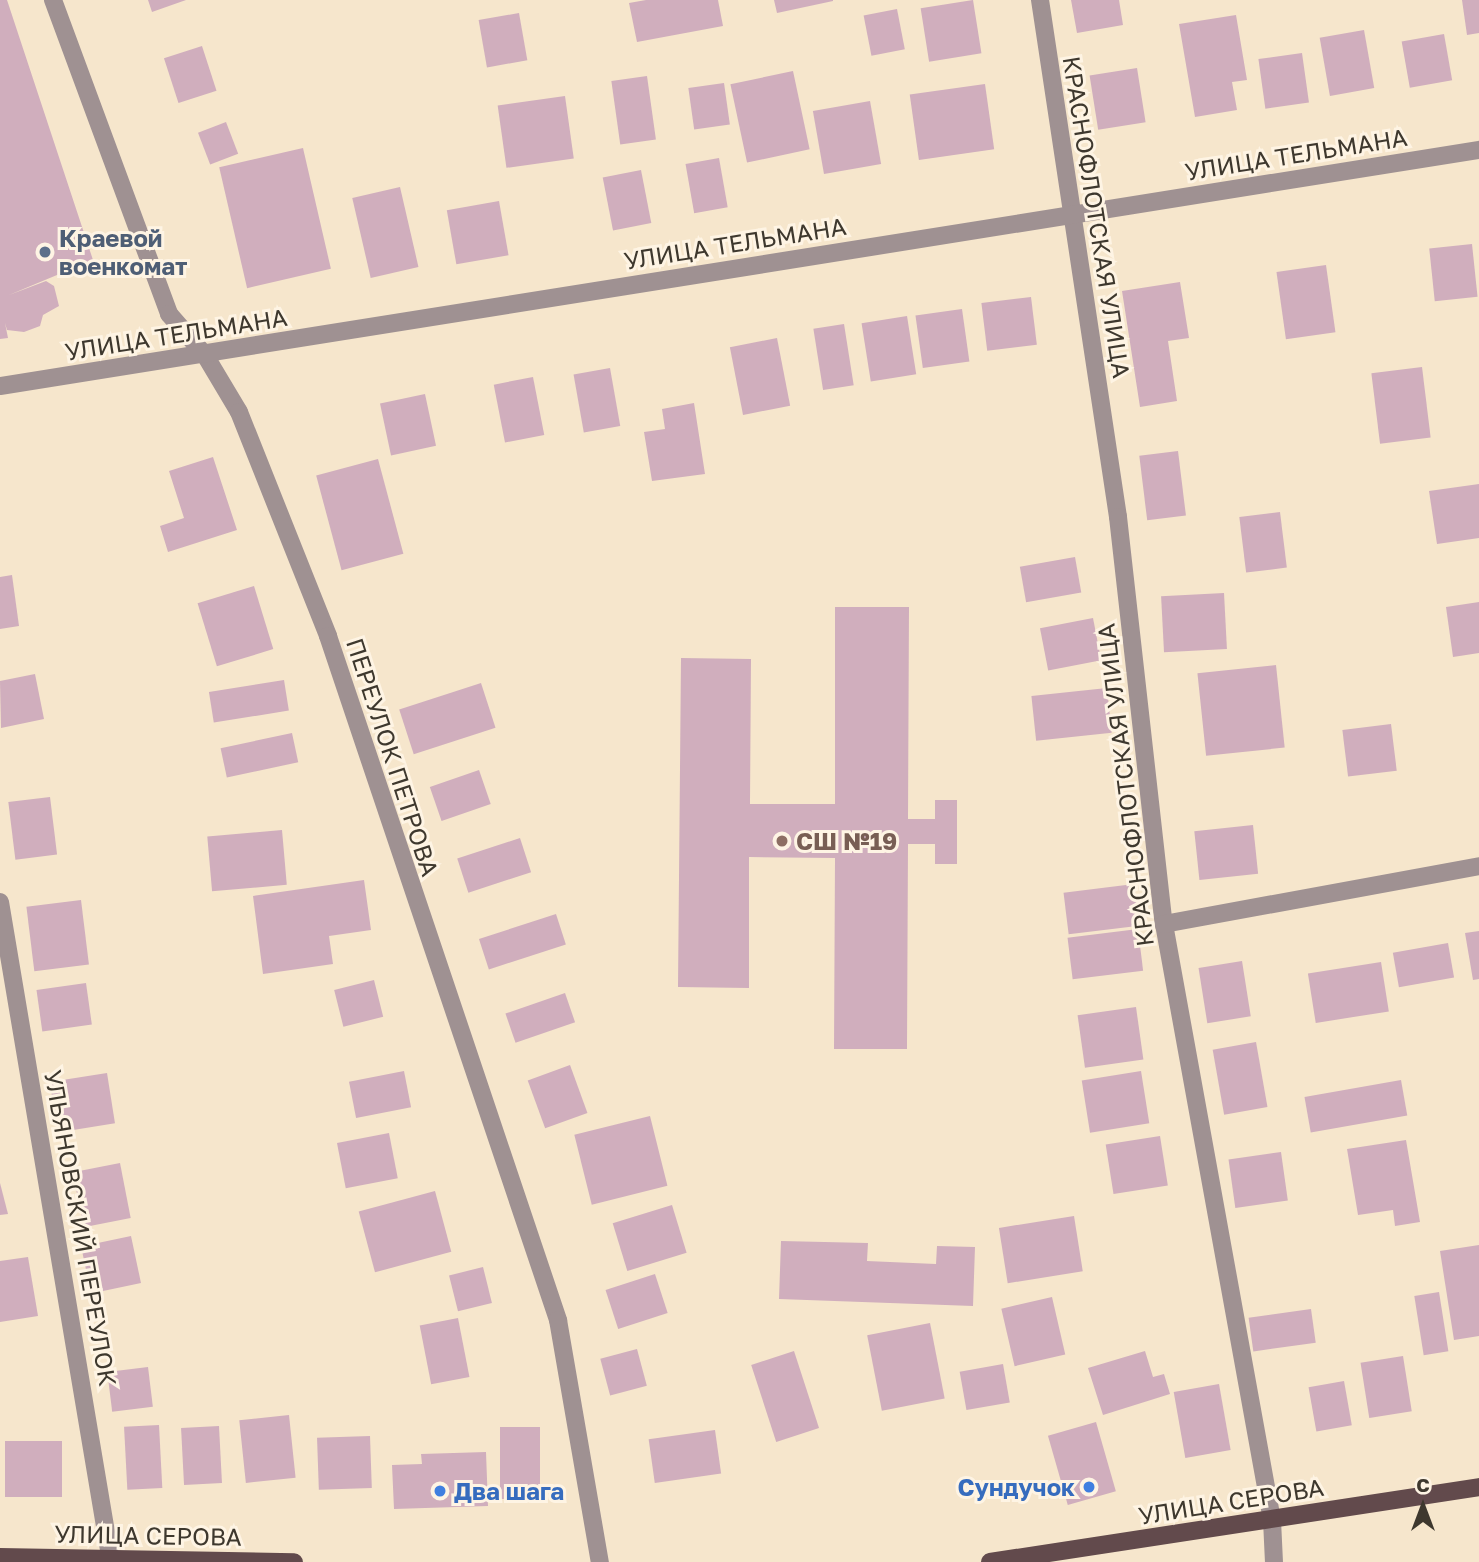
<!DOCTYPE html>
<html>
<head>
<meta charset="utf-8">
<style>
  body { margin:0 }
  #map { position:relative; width:1479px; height:1562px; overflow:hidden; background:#f6e6cc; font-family:"Golos Text",sans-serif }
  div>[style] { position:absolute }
  .building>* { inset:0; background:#d0aebd; transform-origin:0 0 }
  .minor>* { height:18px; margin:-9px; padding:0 9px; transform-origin:9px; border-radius:9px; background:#9f9192 }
  .major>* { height:18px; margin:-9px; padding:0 9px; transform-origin:9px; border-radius:9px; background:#624a4c }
  .dots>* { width:19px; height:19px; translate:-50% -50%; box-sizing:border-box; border:4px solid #fef4e4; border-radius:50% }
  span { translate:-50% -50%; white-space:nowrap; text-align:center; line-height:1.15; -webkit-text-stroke:6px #fef4e4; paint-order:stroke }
  .street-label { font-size:24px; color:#3e382e }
  .service-label { font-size:24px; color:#4e5e75; font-weight:700 }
  .left { translate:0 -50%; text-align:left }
  .education-label { font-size:24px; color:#785e54; font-weight:700 }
  .shop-label { font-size:24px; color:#366cbe; font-weight:700 }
  .right { translate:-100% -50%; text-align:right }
  .north { position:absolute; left:1388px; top:1471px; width:70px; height:70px; -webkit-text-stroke:5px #fef4e4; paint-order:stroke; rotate:0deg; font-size:19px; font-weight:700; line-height:28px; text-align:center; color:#3e382e }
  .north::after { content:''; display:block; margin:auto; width:24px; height:32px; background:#3e382e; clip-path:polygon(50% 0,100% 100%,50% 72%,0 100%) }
</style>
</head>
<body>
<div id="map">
  <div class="building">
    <div style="clip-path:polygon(0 0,7px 0,93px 260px,9px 295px,46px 281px,54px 286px,59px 306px,43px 315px,40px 326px,24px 332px,7px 330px,5px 323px,8px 338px,0 339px)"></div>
    <div style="clip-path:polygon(148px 0,186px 0,152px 12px)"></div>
    <div style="clip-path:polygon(646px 0,718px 0,723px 26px,637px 42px,629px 3px)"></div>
    <div style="clip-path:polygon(774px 0,833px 0,833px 1px,777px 13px)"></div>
    <div style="left:973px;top:0;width:54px;height:53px;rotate:81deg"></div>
    <div style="clip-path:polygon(1071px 0,1119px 0,1123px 25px,1077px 33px)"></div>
    <div style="clip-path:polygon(1462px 0,1479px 0,1479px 33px,1467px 35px)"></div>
    <div style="left:897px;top:9px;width:41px;height:34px;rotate:79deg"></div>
    <div style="left:519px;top:13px;width:48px;height:41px;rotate:80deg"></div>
    <div style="clip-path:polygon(1236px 15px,1247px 80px,1232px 82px,1237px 110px,1195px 117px,1179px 24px)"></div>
    <div style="left:1364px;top:30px;width:59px;height:45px;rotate:80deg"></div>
    <div style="left:1444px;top:34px;width:47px;height:43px;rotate:80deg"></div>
    <div style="left:202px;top:46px;width:47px;height:40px;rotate:72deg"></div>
    <div style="left:1302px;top:53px;width:50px;height:44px;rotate:82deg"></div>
    <div style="left:1137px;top:68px;width:55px;height:48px;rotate:81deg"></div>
    <div style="left:793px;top:71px;width:80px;height:64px;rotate:78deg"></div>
    <div style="left:647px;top:76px;width:64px;height:36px;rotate:82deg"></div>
    <div style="left:724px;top:83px;width:42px;height:36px;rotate:82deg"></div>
    <div style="left:985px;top:84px;width:66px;height:76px;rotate:82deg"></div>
    <div style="left:565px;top:96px;width:63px;height:68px;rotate:82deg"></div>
    <div style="left:870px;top:101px;width:64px;height:58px;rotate:80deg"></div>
    <div style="left:226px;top:122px;width:34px;height:30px;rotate:69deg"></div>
    <div style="left:303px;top:148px;width:124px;height:86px;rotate:77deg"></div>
    <div style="left:719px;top:158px;width:50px;height:34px;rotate:80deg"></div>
    <div style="left:641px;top:170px;width:54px;height:39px;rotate:79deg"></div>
    <div style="left:400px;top:187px;width:82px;height:49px;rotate:77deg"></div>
    <div style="left:499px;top:201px;width:55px;height:53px;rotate:80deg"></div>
    <div style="left:1472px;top:244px;width:53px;height:43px;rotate:84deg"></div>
    <div style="left:1326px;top:265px;width:68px;height:50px;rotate:82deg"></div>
    <div style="clip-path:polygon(1180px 282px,1189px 338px,1168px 341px,1177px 401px,1140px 407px,1122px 291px)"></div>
    <div style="left:1031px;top:297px;width:48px;height:50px;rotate:83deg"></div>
    <div style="left:962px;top:309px;width:53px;height:47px;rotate:82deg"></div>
    <div style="left:907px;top:316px;width:59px;height:46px;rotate:81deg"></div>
    <div style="left:844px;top:324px;width:62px;height:31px;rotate:81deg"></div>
    <div style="left:777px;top:338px;width:69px;height:48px;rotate:79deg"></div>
    <div style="left:1422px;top:367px;width:71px;height:51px;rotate:83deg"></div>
    <div style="left:610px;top:368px;width:59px;height:37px;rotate:80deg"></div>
    <div style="left:533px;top:377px;width:59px;height:40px;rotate:79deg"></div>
    <div style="left:425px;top:394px;width:53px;height:46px;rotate:78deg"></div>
    <div style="clip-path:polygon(694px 403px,705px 474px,652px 481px,644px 432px,665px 429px,662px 409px)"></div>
    <div style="left:1178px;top:451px;width:65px;height:39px;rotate:83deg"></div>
    <div style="clip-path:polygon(213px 457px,237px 530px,168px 552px,160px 526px,184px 518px,169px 471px)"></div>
    <div style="left:378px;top:459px;width:98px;height:64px;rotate:75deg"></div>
    <div style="clip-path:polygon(1479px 484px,1479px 538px,1437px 544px,1429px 491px)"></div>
    <div style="left:1280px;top:512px;width:56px;height:41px;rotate:83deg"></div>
    <div style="left:1075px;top:557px;width:36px;height:56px;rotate:80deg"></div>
    <div style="clip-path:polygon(12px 575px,19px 626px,0 629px,0 577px)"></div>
    <div style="left:254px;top:586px;width:66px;height:59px;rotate:73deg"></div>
    <div style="left:1224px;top:593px;width:56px;height:63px;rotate:87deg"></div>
    <div style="clip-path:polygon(1479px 602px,1479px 653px,1453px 657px,1446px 607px)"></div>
    <div style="clip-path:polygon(835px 607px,909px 607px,908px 819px,935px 819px,935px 800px,957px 800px,957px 864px,935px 864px,935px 844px,908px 844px,907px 1049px,834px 1049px,835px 858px,749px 857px,749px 988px,678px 987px,681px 658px,751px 659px,750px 804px,835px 804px)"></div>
    <div style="left:1093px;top:618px;width:43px;height:54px;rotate:79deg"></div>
    <div style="left:1276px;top:665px;width:83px;height:79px;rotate:84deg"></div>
    <div style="clip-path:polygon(35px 674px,44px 719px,1px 728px,0 681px)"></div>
    <div style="left:284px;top:680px;width:31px;height:76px;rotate:81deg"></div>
    <div style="left:481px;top:683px;width:47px;height:86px;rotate:72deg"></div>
    <div style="left:1107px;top:688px;width:45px;height:76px;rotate:84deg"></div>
    <div style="left:1391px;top:724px;width:47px;height:49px;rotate:83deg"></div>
    <div style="left:292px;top:733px;width:30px;height:73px;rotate:78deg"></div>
    <div style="left:479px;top:770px;width:36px;height:52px;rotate:71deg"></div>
    <div style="left:50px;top:797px;width:58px;height:42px;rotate:83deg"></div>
    <div style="left:1253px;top:825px;width:49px;height:59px;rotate:84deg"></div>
    <div style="left:282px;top:830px;width:55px;height:75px;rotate:85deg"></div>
    <div style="left:520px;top:838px;width:36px;height:66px;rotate:72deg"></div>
    <div style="clip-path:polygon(364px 880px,371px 930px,329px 936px,333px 964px,263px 974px,253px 896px)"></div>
    <div style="left:1134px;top:884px;width:42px;height:71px;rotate:83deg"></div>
    <div style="left:81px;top:900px;width:65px;height:55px;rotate:83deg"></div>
    <div style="left:556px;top:914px;width:32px;height:81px;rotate:72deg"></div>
    <div style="left:1138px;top:929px;width:42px;height:71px;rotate:83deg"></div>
    <div style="clip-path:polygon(1479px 931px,1479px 979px,1473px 980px,1465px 933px)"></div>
    <div style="left:1448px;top:943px;width:35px;height:56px;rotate:80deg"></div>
    <div style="left:1242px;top:961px;width:56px;height:44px;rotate:81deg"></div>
    <div style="left:1381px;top:962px;width:50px;height:74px;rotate:81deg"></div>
    <div style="left:374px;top:980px;width:38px;height:41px;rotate:76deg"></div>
    <div style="left:86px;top:983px;width:42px;height:50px;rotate:82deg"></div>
    <div style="left:565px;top:993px;width:31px;height:63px;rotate:71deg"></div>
    <div style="left:1136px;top:1007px;width:53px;height:59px;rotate:82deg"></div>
    <div style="left:1256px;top:1042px;width:66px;height:44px;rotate:80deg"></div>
    <div style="left:570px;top:1065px;width:51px;height:45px;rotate:70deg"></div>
    <div style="left:404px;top:1071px;width:37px;height:56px;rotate:79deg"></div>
    <div style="left:1141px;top:1071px;width:53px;height:60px;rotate:81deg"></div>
    <div style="left:107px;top:1073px;width:51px;height:58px;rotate:81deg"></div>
    <div style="left:1401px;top:1080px;width:36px;height:98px;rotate:80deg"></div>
    <div style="left:650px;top:1116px;width:72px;height:78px;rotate:76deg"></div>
    <div style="left:389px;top:1133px;width:46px;height:53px;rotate:79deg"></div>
    <div style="left:1160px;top:1136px;width:50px;height:55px;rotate:81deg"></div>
    <div style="clip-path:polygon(1406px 1140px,1420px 1222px,1395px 1226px,1393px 1210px,1358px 1215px,1347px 1149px)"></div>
    <div style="left:1281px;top:1152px;width:49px;height:53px;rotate:82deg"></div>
    <div style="left:120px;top:1163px;width:56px;height:48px;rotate:79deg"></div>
    <div style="clip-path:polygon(0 1183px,8px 1214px,0 1215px)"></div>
    <div style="left:435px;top:1191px;width:63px;height:79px;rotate:75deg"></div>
    <div style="left:672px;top:1205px;width:50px;height:62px;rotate:73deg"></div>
    <div style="left:1074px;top:1216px;width:56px;height:76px;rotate:81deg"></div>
    <div style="left:131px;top:1236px;width:48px;height:51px;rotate:78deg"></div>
    <div style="clip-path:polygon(781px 1241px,868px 1243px,867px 1261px,936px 1264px,937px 1246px,975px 1247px,973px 1306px,779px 1299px)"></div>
    <div style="clip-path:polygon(1479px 1245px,1479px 1336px,1454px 1340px,1440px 1251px)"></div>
    <div style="clip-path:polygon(28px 1257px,38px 1316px,0 1322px,0 1261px)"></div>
    <div style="left:483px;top:1267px;width:37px;height:35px;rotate:76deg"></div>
    <div style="left:655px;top:1274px;width:41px;height:52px;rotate:72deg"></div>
    <div style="left:1439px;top:1292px;width:60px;height:25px;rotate:81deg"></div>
    <div style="left:1052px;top:1297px;width:59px;height:52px;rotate:77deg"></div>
    <div style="left:1311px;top:1309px;width:34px;height:63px;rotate:82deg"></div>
    <div style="left:458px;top:1318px;width:60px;height:39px;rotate:79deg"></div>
    <div style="left:930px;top:1323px;width:77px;height:64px;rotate:79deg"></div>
    <div style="left:637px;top:1349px;width:38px;height:38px;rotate:75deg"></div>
    <div style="left:794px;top:1351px;width:81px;height:45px;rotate:72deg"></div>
    <div style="clip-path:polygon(1145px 1351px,1153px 1377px,1164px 1374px,1170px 1394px,1103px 1415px,1088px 1368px)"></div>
    <div style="left:1403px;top:1356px;width:56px;height:43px;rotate:81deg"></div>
    <div style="left:1003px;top:1364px;width:39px;height:44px;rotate:80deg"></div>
    <div style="left:148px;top:1367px;width:40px;height:41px;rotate:83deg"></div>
    <div style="left:1344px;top:1381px;width:45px;height:36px;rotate:80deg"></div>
    <div style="left:1219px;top:1384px;width:67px;height:46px;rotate:80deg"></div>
    <div style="left:289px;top:1415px;width:63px;height:50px;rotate:84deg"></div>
    <div style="left:1096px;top:1422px;width:72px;height:50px;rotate:74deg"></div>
    <div style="left:159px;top:1425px;width:63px;height:35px;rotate:87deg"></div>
    <div style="left:219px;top:1426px;width:57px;height:38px;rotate:87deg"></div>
    <div style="left:500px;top:1427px;width:40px;height:72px"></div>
    <div style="left:715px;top:1430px;width:44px;height:67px;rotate:82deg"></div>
    <div style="left:370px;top:1436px;width:52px;height:53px;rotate:88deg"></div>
    <div style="left:5px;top:1441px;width:57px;height:56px"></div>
    <div style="clip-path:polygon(486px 1452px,488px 1506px,394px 1509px,392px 1465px,422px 1464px,421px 1454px)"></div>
  </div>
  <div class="minor">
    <div style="left:53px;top:0;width:335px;rotate:69.7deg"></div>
    <div style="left:169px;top:314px;width:55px;rotate:48.7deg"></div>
    <div style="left:205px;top:355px;width:66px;rotate:59.2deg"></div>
    <div style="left:239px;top:412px;width:241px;rotate:68.3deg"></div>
    <div style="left:328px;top:636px;width:722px;rotate:71.41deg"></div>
    <div style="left:558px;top:1320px;width:246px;rotate:80.2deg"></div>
    <div style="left:1040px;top:0;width:523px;rotate:81.42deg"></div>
    <div style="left:1118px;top:517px;width:410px;rotate:83.6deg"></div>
    <div style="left:1164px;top:924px;width:606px;rotate:79.73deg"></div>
    <div style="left:1272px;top:1520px;width:42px;rotate:87.3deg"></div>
    <div style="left:0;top:386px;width:1498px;rotate:-9.07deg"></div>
    <div style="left:0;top:902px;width:669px;rotate:80.45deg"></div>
    <div style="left:1164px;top:924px;width:320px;rotate:-10.4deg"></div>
  </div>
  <div class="major">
    <div style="left:0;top:1557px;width:294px;rotate:1deg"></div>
    <div style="left:990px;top:1562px;width:495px;rotate:-8.7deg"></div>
  </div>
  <div class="dots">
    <div style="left:45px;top:252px;background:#5c6f8a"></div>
    <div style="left:782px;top:841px;background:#8d6e63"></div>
    <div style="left:1089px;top:1487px;background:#3f7fe0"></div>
    <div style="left:440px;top:1491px;background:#3f7fe0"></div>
  </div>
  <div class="street-label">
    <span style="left:1296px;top:154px;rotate:-9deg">УЛИЦА ТЕЛЬМАНА</span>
    <span style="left:1097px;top:217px;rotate:81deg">КРАСНОФЛОТСКАЯ УЛИЦА</span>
    <span style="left:735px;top:243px;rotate:-9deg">УЛИЦА ТЕЛЬМАНА</span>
    <span style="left:176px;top:334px;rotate:-9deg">УЛИЦА ТЕЛЬМАНА</span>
    <span style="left:393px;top:757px;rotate:72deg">ПЕРЕУЛОК ПЕТРОВА</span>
    <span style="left:1125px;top:785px;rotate:-97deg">КРАСНОФЛОТСКАЯ УЛИЦА</span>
    <span style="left:81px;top:1228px;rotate:80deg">УЛЬЯНОВСКИЙ ПЕРЕУЛОК</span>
    <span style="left:1231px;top:1501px;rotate:-9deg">УЛИЦА СЕРОВА</span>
    <span style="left:148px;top:1535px;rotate:1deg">УЛИЦА СЕРОВА</span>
  </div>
  <div class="service-label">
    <span class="left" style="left:59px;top:252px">Краевой<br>военкомат</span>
  </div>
  <div class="education-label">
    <span class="left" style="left:796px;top:841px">СШ №19</span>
  </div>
  <div class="shop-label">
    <span class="right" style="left:1075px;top:1487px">Сундучок</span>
    <span class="left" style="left:454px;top:1491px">Два шага</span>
  </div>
  <div class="north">С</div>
</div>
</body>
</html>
